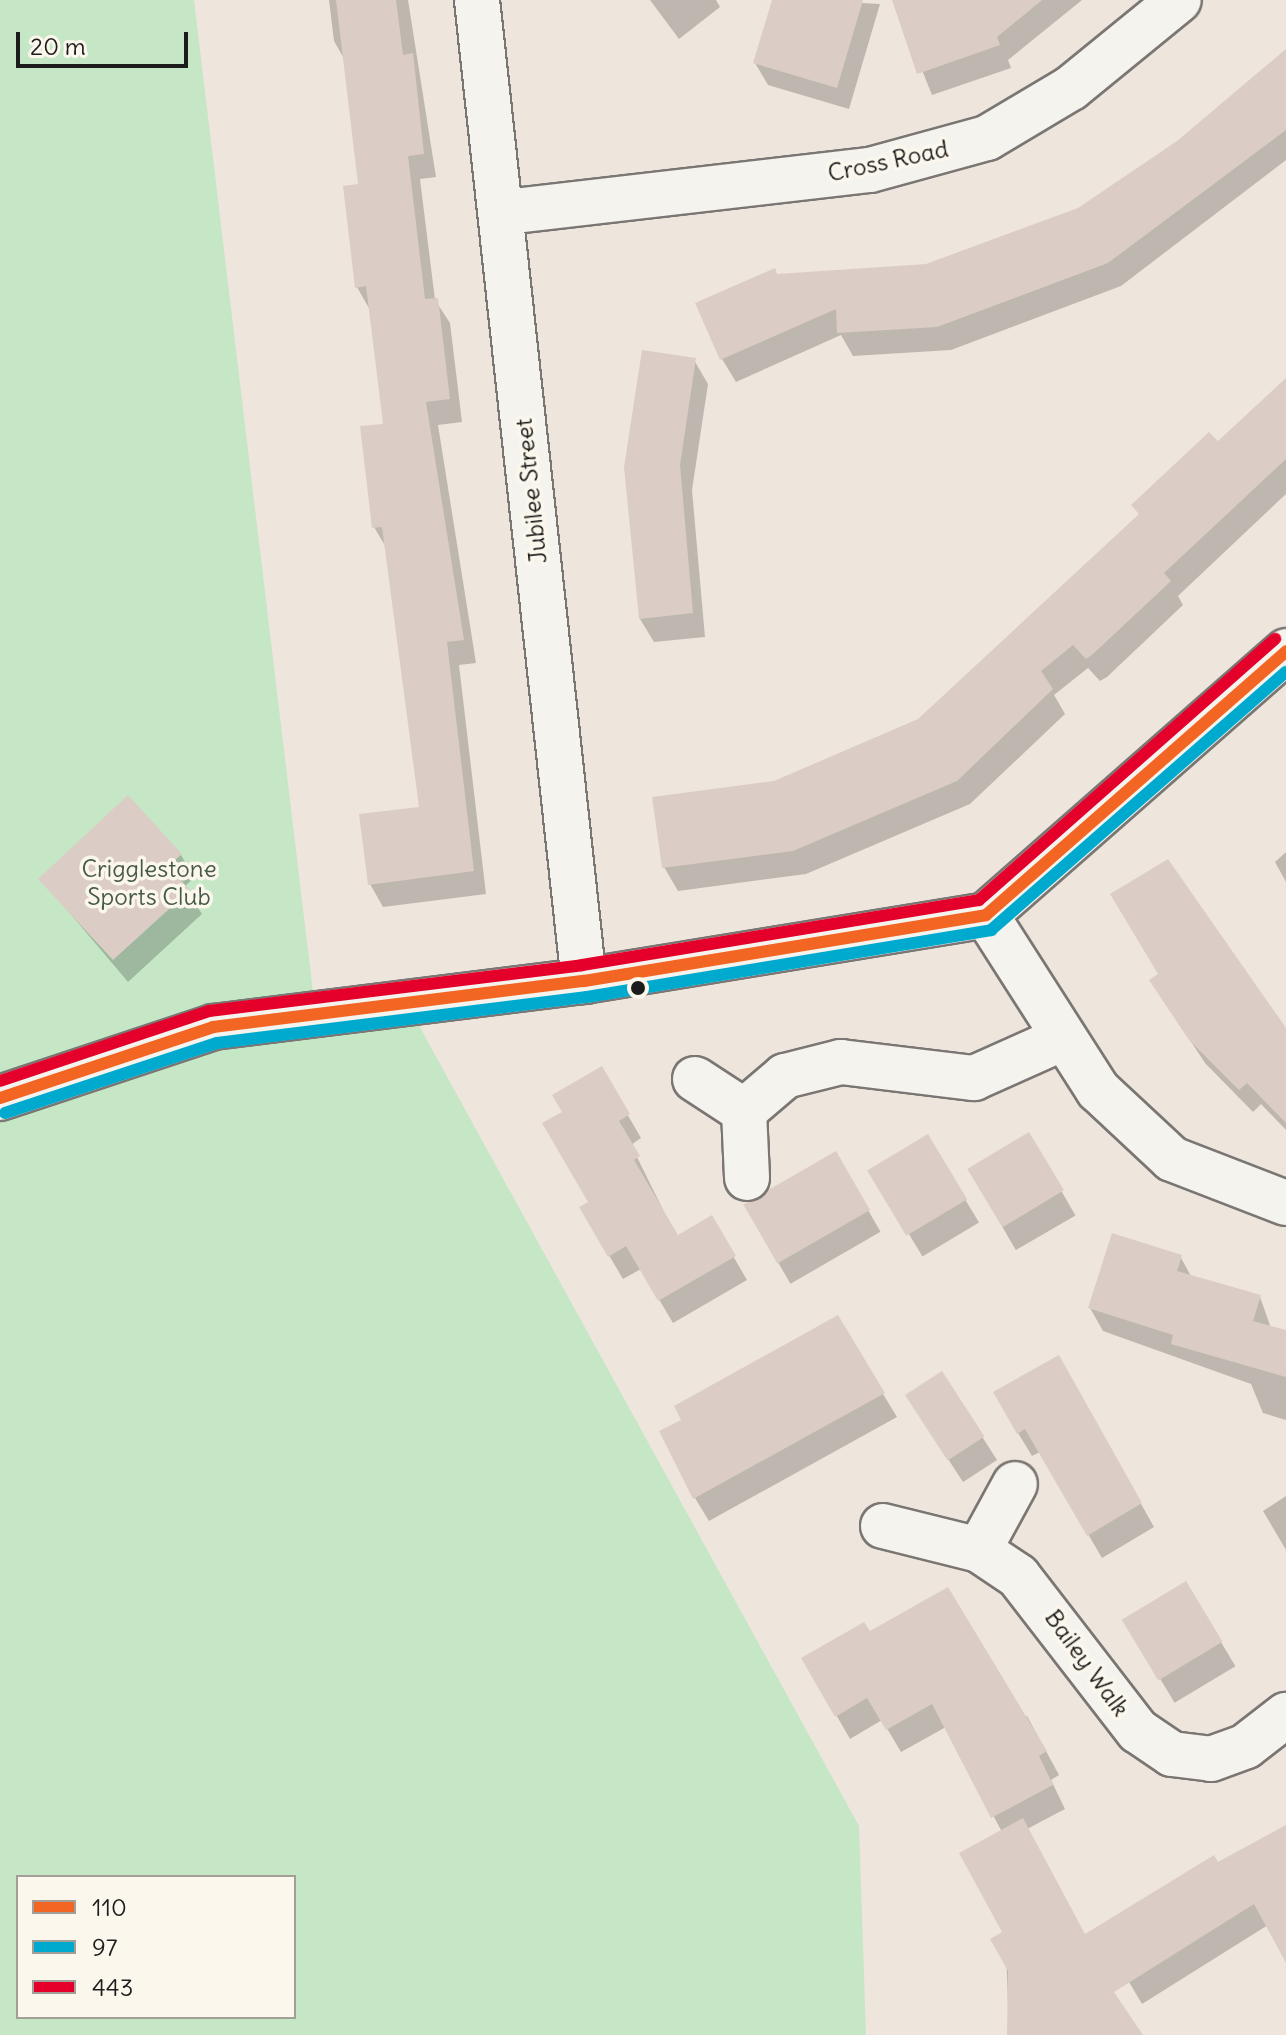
<!DOCTYPE html>
<html>
<head>
<meta charset="utf-8">
<style>
  body { margin:0 }
  #map { position:relative; width:1286px; height:2035px; overflow:hidden; background:#eee5dd; font-family:Delius,sans-serif }
  div>[style] { position:absolute }
  .green>* { inset:0; background:#c5e7c6 }
  .shadow>* { inset:0; background:#0003; transform-origin:0 0 }
  .building>* { inset:0; background:#dbcdc5; transform-origin:0 0 }
  .roads { filter:drop-shadow(2px 0 #7a7673) drop-shadow(-2px 0 #7a7673) drop-shadow(0 2px #7a7673) drop-shadow(0 -2px #7a7673) }
  .minor>* { height:44px; margin:-22px; padding:0 22px; transform-origin:22px; border-radius:22px; background:#f5f3ee }
  .tertiary>* { height:44px; margin:-22px; padding:0 22px; transform-origin:22px; border-radius:22px; background:#f5f3ee }
  .bus-1>* { height:12px; margin:-6px; padding:0 6px; transform-origin:6px; border-radius:6px; background:#f26522 }
  .bus-2>* { height:12px; margin:-6px; padding:0 6px; transform-origin:6px; border-radius:6px; background:#00a9ce }
  .bus-3>* { height:12px; margin:-6px; padding:0 6px; transform-origin:6px; border-radius:6px; background:#e4002b }
  .dots>* { width:22px; height:22px; translate:-50% -50%; box-sizing:border-box; border:4px solid #fbf7ec; border-radius:50% }
  span { translate:-50% -50%; white-space:nowrap; text-align:center; line-height:1.15; -webkit-text-stroke:7px #fbf7ec; paint-order:stroke }
  .street-label { font-size:24px; color:#1c1c1c }
  .park-label { font-size:24px; color:#455949 }
  .legend { position:absolute; left:16px; top:1875px; width:280px; height:144px; box-sizing:border-box; background:#fbf7ec; border:2px solid #a29f99; margin:0; padding:10px 14px; list-style:none; font-size:24px; color:#1c1c1c }
  .legend li { display:flex; align-items:center; gap:16px; height:40px }
  .legend b { width:40px; border:2px solid #a29f99 }
  .scale { position:absolute; left:16px; top:32px; width:172px; height:36px; box-sizing:border-box; border:4px solid #1c1c1c; border-top:0; padding-left:10px; font-size:24px; line-height:28px; white-space:nowrap; color:#1c1c1c; -webkit-text-stroke:6px #fbf7ec; paint-order:stroke }
</style>
</head>
<body>
<div id="map">
  <div class="green">
    <div style="clip-path:polygon(evenodd,0 0,194px 0,316px 1017px,406px 1002px,859px 1826px,866px 2035px,0 2035px,0 0,18px 1877px,294px 1877px,294px 2017px,18px 2017px,18px 1877px)"></div>
  </div>
  <div class="shadow">
    <div style="clip-path:polygon(329px 0,408px 0,436px 177px,420px 179px,435px 300px,450px 323px,462px 422px,438px 425px,476px 663px,459px 665px,486px 894px,383px 907px,370px 884px,421px 808px,387px 549px,374px 527px,385px 425px,370px 310px,357px 287px,360px 186px,346px 62px,334px 41px)"></div>
    <div style="clip-path:polygon(650px 0,716px 0,720px 7px,679px 39px)"></div>
    <div style="clip-path:polygon(806px 0,880px 4px,849px 109px,768px 85px,755px 63px)"></div>
    <div style="clip-path:polygon(894px 0,1082px 0,1008px 60px,1011px 68px,932px 95px)"></div>
    <div style="clip-path:polygon(1286px 54px,1286px 160px,1121px 286px,951px 350px,853px 356px,841px 335px,736px 382px,722px 359px,698px 304px,777px 276px,927px 266px,1079px 210px,1178px 143px)"></div>
    <div style="clip-path:polygon(694px 360px,708px 384px,692px 490px,705px 637px,654px 642px,640px 619px)"></div>
    <div style="clip-path:polygon(1286px 380px,1286px 494px,1178px 596px,1183px 605px,1107px 677px,1100px 681px,1088px 668px,1054px 695px,1065px 714px,970px 804px,806px 874px,678px 891px,664px 867px,775px 783px,920px 721px,1140px 516px,1133px 505px,1217px 444px)"></div>
    <div style="clip-path:polygon(1286px 852px,1286px 882px,1275px 862px)"></div>
    <div style="clip-path:polygon(181px 855px,194px 878px,184px 887px,202px 914px,128px 982px,41px 879px)"></div>
    <div style="clip-path:polygon(1151px 981px,1286px 1031px,1286px 1130px,1261px 1104px,1253px 1112px,1205px 1063px)"></div>
    <div style="clip-path:polygon(601px 1069px,641px 1138px,631px 1145px,677px 1238px,711px 1218px,747px 1280px,673px 1323px,641px 1269px,623px 1279px,581px 1208px,591px 1203px,565px 1113px)"></div>
    <div style="left:1029px;top:1135px;width:93px;height:69px;rotate:60deg"></div>
    <div style="left:927px;top:1136px;width:101px;height:66px;rotate:59deg"></div>
    <div style="left:835px;top:1153px;width:91px;height:104px;rotate:60deg"></div>
    <div style="clip-path:polygon(1180px 1256px,1192px 1278px,1260px 1297px,1271px 1328px,1286px 1332px,1286px 1420px,1263px 1413px,1251px 1384px,1103px 1331px,1090px 1308px)"></div>
    <div style="clip-path:polygon(1059px 1358px,1154px 1527px,1102px 1558px,1040px 1452px,1032px 1456px,1018px 1433px)"></div>
    <div style="clip-path:polygon(942px 1374px,997px 1460px,963px 1482px,922px 1419px)"></div>
    <div style="clip-path:polygon(883px 1394px,897px 1417px,709px 1521px,695px 1498px,684px 1421px)"></div>
    <div style="clip-path:polygon(1286px 1496px,1286px 1550px,1263px 1511px)"></div>
    <div style="left:1186px;top:1584px;width:96px;height:71px;rotate:59deg"></div>
    <div style="clip-path:polygon(869px 1634px,1020px 1720px,1027px 1716px,1059px 1775px,1051px 1780px,1065px 1809px,1027px 1829px,1105px 2035px,1009px 2035px,1002px 1832px,946px 1727px,901px 1752px,882px 1720px,850px 1739px,804px 1659px)"></div>
    <div style="clip-path:polygon(1286px 1827px,1286px 1940px,1268px 1925px,1142px 2004px,1129px 1982px,1217px 1865px)"></div>
  </div>
  <div class="building">
    <div style="clip-path:polygon(336px 0,396px 0,403px 55px,413px 53px,424px 154px,408px 156px,425px 299px,438px 298px,450px 399px,426px 402px,464px 640px,447px 642px,474px 871px,368px 885px,359px 814px,419px 807px,382px 527px,372px 528px,360px 426px,383px 424px,366px 286px,355px 288px,343px 186px,358px 184px)"></div>
    <div style="clip-path:polygon(772px 0,863px 0,837px 88px,753px 63px)"></div>
    <div style="clip-path:polygon(892px 0,1042px 0,997px 37px,1000px 45px,917px 74px)"></div>
    <div style="clip-path:polygon(1286px 49px,1286px 130px,1108px 263px,937px 327px,837px 333px,836px 309px,720px 360px,695px 303px,775px 268px,777px 274px,926px 264px,1078px 208px,1177px 141px)"></div>
    <div style="clip-path:polygon(642px 350px,696px 358px,680px 465px,693px 613px,639px 619px,624px 467px)"></div>
    <div style="clip-path:polygon(1286px 378px,1286px 459px,1164px 573px,1171px 581px,1093px 654px,1086px 659px,1073px 645px,1041px 671px,1053px 689px,957px 781px,793px 851px,662px 868px,652px 797px,774px 781px,918px 719px,1139px 514px,1131px 505px,1209px 432px,1218px 441px)"></div>
    <div style="clip-path:polygon(128px 795px,182px 854px,168px 866px,190px 890px,113px 960px,38px 879px)"></div>
    <div style="clip-path:polygon(1168px 859px,1286px 1028px,1286px 1123px,1247px 1083px,1239px 1090px,1189px 1040px,1149px 980px,1158px 974px,1110px 894px)"></div>
    <div style="clip-path:polygon(602px 1066px,630px 1114px,619px 1121px,640px 1156px,634px 1160px,678px 1235px,712px 1215px,736px 1256px,658px 1301px,626px 1246px,608px 1257px,579px 1207px,588px 1202px,542px 1123px,562px 1112px,552px 1095px)"></div>
    <div style="left:1029px;top:1132px;width:68px;height:72px;rotate:59deg"></div>
    <div style="left:928px;top:1134px;width:76px;height:71px;rotate:59deg"></div>
    <div style="left:836px;top:1151px;width:68px;height:107px;rotate:60deg"></div>
    <div style="clip-path:polygon(1112px 1233px,1182px 1255px,1177px 1271px,1261px 1295px,1253px 1321px,1286px 1330px,1286px 1377px,1171px 1344px,1173px 1335px,1088px 1308px)"></div>
    <div style="clip-path:polygon(838px 1315px,885px 1393px,693px 1499px,659px 1431px,681px 1420px,674px 1406px)"></div>
    <div style="clip-path:polygon(1059px 1355px,1142px 1503px,1087px 1536px,1025px 1429px,1017px 1434px,993px 1392px)"></div>
    <div style="left:942px;top:1371px;width:78px;height:44px;rotate:57deg"></div>
    <div style="left:1186px;top:1581px;width:71px;height:75px;rotate:59deg"></div>
    <div style="clip-path:polygon(948px 1587px,1047px 1751px,1039px 1756px,1053px 1785px,991px 1818px,932px 1704px,886px 1730px,867px 1698px,835px 1717px,801px 1658px,864px 1622px,870px 1631px)"></div>
    <div style="clip-path:polygon(1023px 1818px,1085px 1934px,1214px 1855px,1218px 1862px,1286px 1825px,1286px 1963px,1254px 1904px,1114px 1992px,1143px 2035px,1007px 2035px,1008px 1971px,990px 1939px,1002px 1932px,959px 1853px)"></div>
  </div>
  <div class="roads">
    <div class="minor">
      <div style="left:477px;top:0;width:987px;rotate:83.78deg"></div>
      <div style="left:505px;top:212px;width:367px;rotate:-6.6deg"></div>
      <div style="left:870px;top:170px;width:121px;rotate:-15.3deg"></div>
      <div style="left:987px;top:138px;width:98px;rotate:-30.8deg"></div>
      <div style="left:1071px;top:88px;width:139px;rotate:-39.2deg"></div>
      <div style="left:986px;top:915px;width:208px;rotate:57.4deg"></div>
      <div style="left:1098px;top:1090px;width:101px;rotate:43deg"></div>
      <div style="left:1172px;top:1159px;width:122px;rotate:21.1deg"></div>
      <div style="left:695px;top:1079px;width:59px;rotate:33.1deg"></div>
      <div style="left:744px;top:1111px;width:67px;rotate:87.4deg"></div>
      <div style="left:744px;top:1111px;width:54px;rotate:-40.5deg"></div>
      <div style="left:785px;top:1076px;width:58px;rotate:-14deg"></div>
      <div style="left:841px;top:1062px;width:134px;rotate:6.9deg"></div>
      <div style="left:974px;top:1078px;width:95px;rotate:-24.1deg"></div>
      <div style="left:883px;top:1526px;width:99px;rotate:14deg"></div>
      <div style="left:979px;top:1550px;width:47px;rotate:33.7deg"></div>
      <div style="left:1018px;top:1576px;width:196px;rotate:52.3deg"></div>
      <div style="left:1138px;top:1731px;width:41px;rotate:34.1deg"></div>
      <div style="left:1172px;top:1754px;width:39px;rotate:7deg"></div>
      <div style="left:1211px;top:1759px;width:37px;rotate:-20deg"></div>
      <div style="left:1246px;top:1746px;width:51px;rotate:-37.8deg"></div>
      <div style="left:979px;top:1550px;width:75px;rotate:-61.4deg"></div>
    </div>
    <div class="tertiary">
      <div style="left:0;top:1098px;width:225px;rotate:-18.4deg"></div>
      <div style="left:213px;top:1027px;width:374px;rotate:-7.1deg"></div>
      <div style="left:584px;top:981px;width:407px;rotate:-9.3deg"></div>
      <div style="left:986px;top:915px;width:400px;rotate:-41.3deg"></div>
    </div>
  </div>
  <div class="bus-1">
    <div style="left:0;top:1098px;width:225px;rotate:-18.4deg"></div>
    <div style="left:213px;top:1027px;width:374px;rotate:-7.1deg"></div>
    <div style="left:584px;top:981px;width:407px;rotate:-9.3deg"></div>
    <div style="left:986px;top:915px;width:400px;rotate:-41.3deg"></div>
  </div>
  <div class="bus-2">
    <div style="left:5px;top:1113px;width:223px;rotate:-18.3deg"></div>
    <div style="left:217px;top:1043px;width:373px;rotate:-7.1deg"></div>
    <div style="left:587px;top:997px;width:410px;rotate:-9.4deg"></div>
    <div style="left:991px;top:930px;width:392px;rotate:-41.2deg"></div>
  </div>
  <div class="bus-3">
    <div style="left:0;top:1081px;width:220px;rotate:-18.5deg"></div>
    <div style="left:209px;top:1011px;width:376px;rotate:-7deg"></div>
    <div style="left:582px;top:965px;width:402px;rotate:-9.3deg"></div>
    <div style="left:979px;top:900px;width:395px;rotate:-41.4deg"></div>
  </div>
  <div class="dots">
    <div style="left:638px;top:988px;background:#1c1c1c"></div>
  </div>
  <div class="street-label">
    <span style="left:888px;top:161px;rotate:-12deg">Cross Road</span>
    <span style="left:531px;top:491px;rotate:-96deg">Jubilee Street</span>
    <span style="left:1087px;top:1663px;rotate:54deg">Bailey Walk</span>
  </div>
  <div class="park-label">
    <span style="left:149px;top:883px">Crigglestone<br>Sports Club</span>
  </div>
  <ul class="legend">
  <li><b style="height:10px;background:#f26522"></b>110</li>
  <li><b style="height:10px;background:#00a9ce"></b>97</li>
  <li><b style="height:10px;background:#e4002b"></b>443</li>
  </ul>
  <div class="scale">20 m</div>
</div>
</body>
</html>
